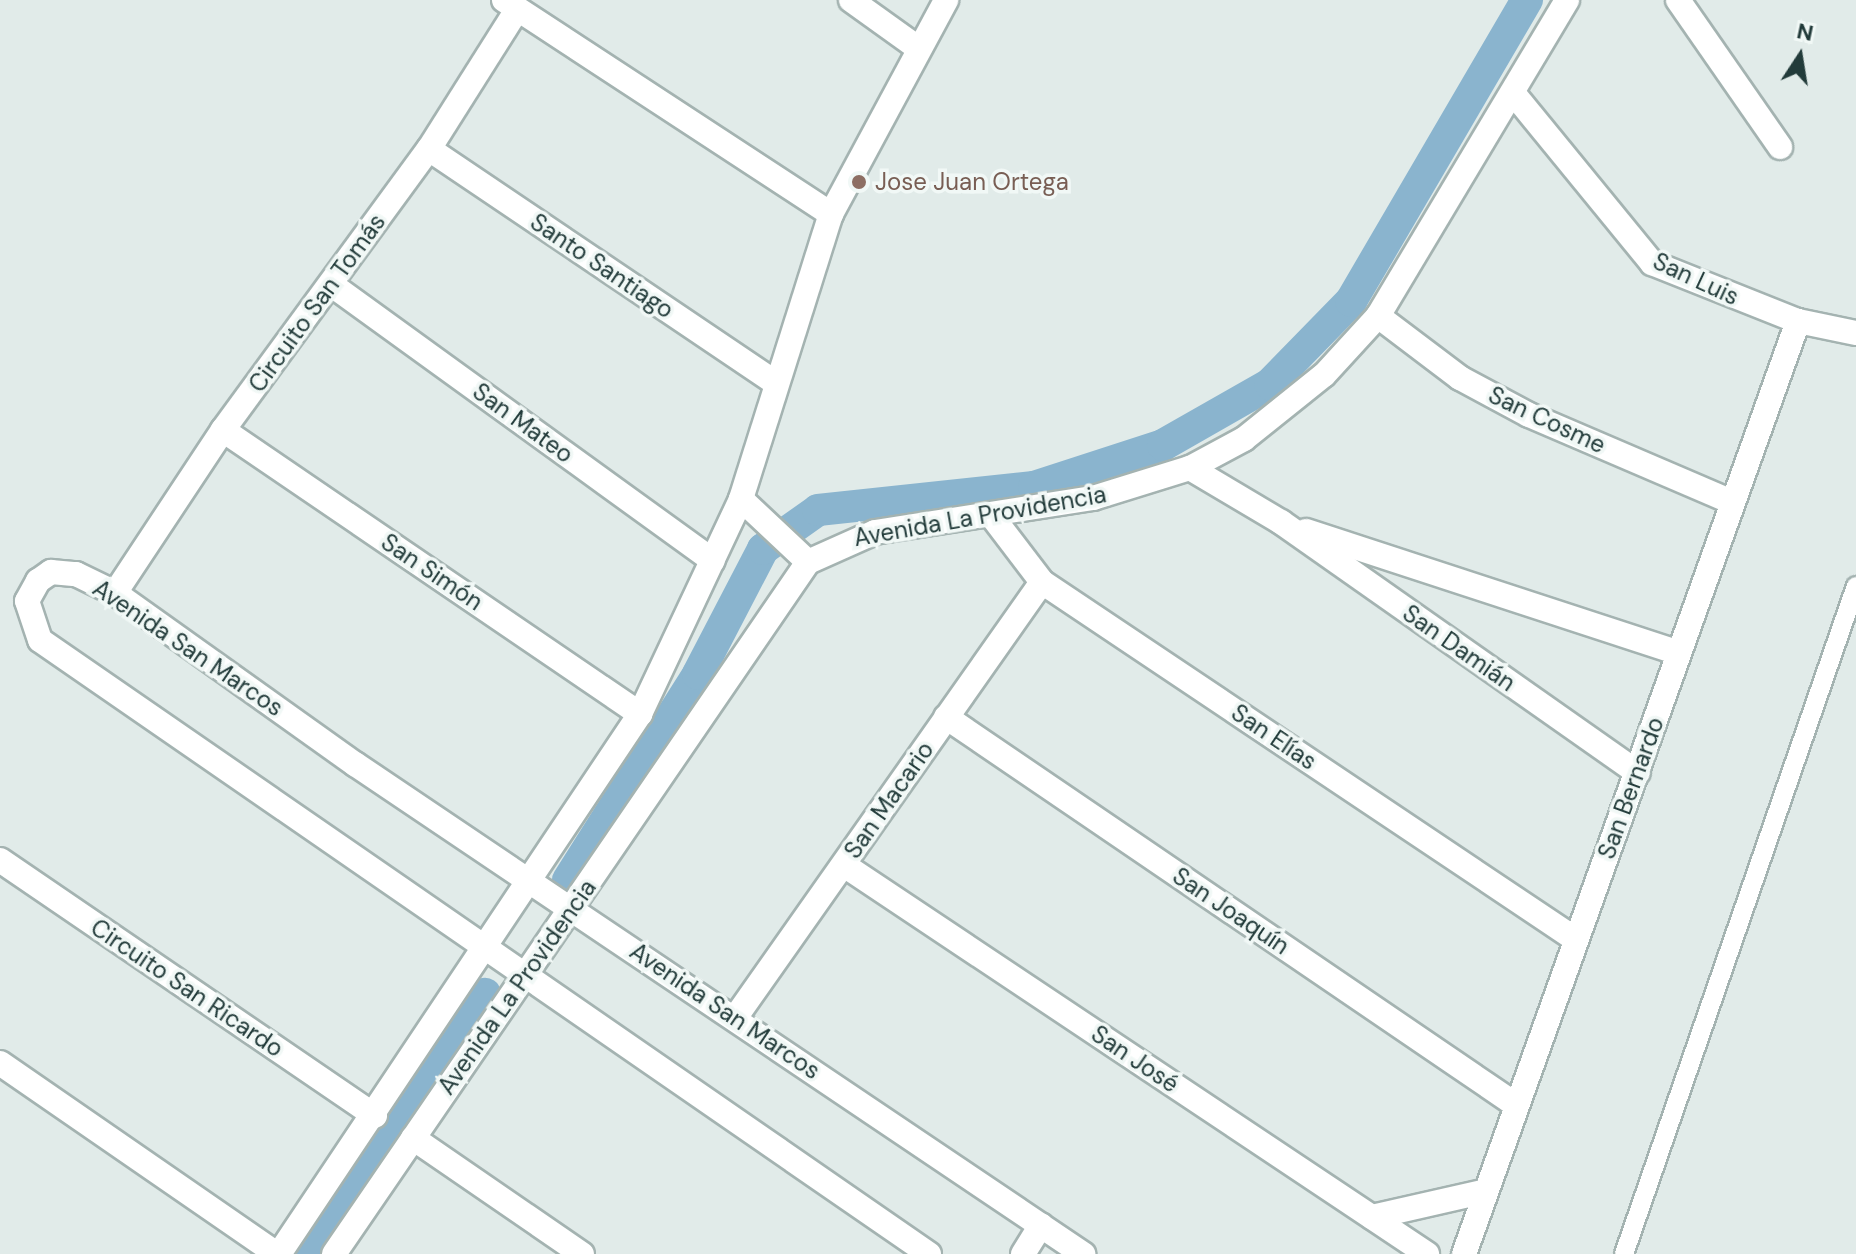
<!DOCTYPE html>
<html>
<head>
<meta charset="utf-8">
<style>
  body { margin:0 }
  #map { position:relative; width:1856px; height:1254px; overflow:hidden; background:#e1ebe9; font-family:"DM Sans",sans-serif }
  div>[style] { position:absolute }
  .canal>* { height:32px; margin:-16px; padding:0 16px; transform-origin:16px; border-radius:16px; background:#8ab4ce }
  .roads { filter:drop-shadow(2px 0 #a4b3b1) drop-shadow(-2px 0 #a4b3b1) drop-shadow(0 2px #a4b3b1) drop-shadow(0 -2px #a4b3b1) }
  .service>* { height:18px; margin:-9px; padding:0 9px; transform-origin:9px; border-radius:9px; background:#fff }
  .minor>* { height:24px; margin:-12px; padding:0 12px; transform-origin:12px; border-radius:12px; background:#fff }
  .tertiary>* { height:24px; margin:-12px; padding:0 12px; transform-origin:12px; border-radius:12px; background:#fff }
  .dots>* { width:22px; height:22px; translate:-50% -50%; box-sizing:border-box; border:4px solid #f1f8f6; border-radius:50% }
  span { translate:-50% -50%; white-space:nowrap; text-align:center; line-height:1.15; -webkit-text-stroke:7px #f1f8f6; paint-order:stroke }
  .education-label { font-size:24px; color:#785e54 }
  .left { translate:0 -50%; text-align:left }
  .street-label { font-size:24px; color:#223b3a }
  .north { position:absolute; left:1760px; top:16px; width:80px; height:80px; -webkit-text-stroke:6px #f1f8f6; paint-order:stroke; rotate:12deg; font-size:22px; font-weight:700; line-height:32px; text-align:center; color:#223b3a }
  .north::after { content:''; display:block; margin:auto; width:28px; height:36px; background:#223b3a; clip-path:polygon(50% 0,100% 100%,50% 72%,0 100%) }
</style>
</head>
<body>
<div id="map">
  <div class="canal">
    <div style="left:568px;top:880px;width:244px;rotate:-57.7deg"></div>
    <div style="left:698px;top:674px;width:141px;rotate:-62.5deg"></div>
    <div style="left:763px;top:549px;width:67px;rotate:-35.3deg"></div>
    <div style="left:818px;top:510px;width:217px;rotate:-6.1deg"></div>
    <div style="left:1034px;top:487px;width:136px;rotate:-18deg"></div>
    <div style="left:1163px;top:445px;width:123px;rotate:-29.7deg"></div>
    <div style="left:1270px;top:384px;width:116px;rotate:-45.7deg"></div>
    <div style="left:1351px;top:301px;width:349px;rotate:-59.7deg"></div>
    <div style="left:304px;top:1254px;width:317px;rotate:-55.2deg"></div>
  </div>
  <div class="roads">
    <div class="service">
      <div style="left:1624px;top:1254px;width:707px;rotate:-70.85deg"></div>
    </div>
    <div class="minor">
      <div style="left:504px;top:0;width:391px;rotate:33.2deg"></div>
      <div style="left:851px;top:0;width:79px;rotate:35.7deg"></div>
      <div style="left:1678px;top:0;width:179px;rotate:55.2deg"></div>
      <div style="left:1513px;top:93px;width:220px;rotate:50.7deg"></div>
      <div style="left:1652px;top:263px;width:157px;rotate:21.7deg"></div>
      <div style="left:1798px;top:321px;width:59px;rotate:11.7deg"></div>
      <div style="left:429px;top:149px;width:417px;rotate:34deg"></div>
      <div style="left:332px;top:285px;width:470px;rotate:35.9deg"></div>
      <div style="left:1378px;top:316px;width:103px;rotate:37.1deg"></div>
      <div style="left:1460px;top:378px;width:78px;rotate:28.2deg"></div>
      <div style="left:1529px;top:415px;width:219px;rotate:23.2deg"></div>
      <div style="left:223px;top:430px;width:505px;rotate:34.26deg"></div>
      <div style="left:1190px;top:468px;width:106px;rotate:30.7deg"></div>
      <div style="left:1281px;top:522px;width:436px;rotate:35.1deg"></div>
      <div style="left:741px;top:499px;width:92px;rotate:43.2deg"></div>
      <div style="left:991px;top:515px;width:84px;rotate:52.7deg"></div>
      <div style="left:1042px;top:582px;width:642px;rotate:33.81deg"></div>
      <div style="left:1306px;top:531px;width:392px;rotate:18.1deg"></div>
      <div style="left:115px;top:593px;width:196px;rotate:-56.5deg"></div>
      <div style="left:223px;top:430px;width:348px;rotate:-53.8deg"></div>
      <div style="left:429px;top:149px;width:165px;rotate:-57.7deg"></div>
      <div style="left:946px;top:717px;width:690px;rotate:34.24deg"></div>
      <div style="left:0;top:860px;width:454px;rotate:34.3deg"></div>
      <div style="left:844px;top:865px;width:701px;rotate:33.71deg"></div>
      <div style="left:735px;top:1018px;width:533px;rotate:-54.85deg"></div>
      <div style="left:0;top:1063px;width:336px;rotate:34.6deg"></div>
      <div style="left:413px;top:1138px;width:205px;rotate:34.5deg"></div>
      <div style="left:1372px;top:1217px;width:117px;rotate:-12.8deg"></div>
      <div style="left:929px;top:1254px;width:1080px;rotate:-145.37deg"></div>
      <div style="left:40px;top:640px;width:41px;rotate:-108.4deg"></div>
      <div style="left:27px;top:601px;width:23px;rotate:-61deg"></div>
      <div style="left:38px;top:581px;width:16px;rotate:-35deg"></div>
      <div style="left:51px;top:572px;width:25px;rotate:5deg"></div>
      <div style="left:76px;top:574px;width:43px;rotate:26deg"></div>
      <div style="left:115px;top:593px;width:295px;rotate:35.5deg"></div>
      <div style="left:355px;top:764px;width:878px;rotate:33.94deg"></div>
      <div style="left:1023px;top:1254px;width:34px;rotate:-58deg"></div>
      <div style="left:1464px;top:1254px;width:991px;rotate:-70.3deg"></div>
    </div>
    <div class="tertiary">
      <div style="left:279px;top:1254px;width:650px;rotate:-56.24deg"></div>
      <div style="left:640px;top:714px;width:238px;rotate:-64.8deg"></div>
      <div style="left:741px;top:499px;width:299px;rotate:-72.5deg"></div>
      <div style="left:831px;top:214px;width:243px;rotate:-61.7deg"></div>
      <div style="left:334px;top:1254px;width:839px;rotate:-55.59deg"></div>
      <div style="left:808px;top:562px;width:73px;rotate:-24.1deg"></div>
      <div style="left:875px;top:532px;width:221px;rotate:-8.9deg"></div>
      <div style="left:1093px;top:498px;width:102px;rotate:-17.2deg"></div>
      <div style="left:1190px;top:468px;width:61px;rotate:-28.2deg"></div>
      <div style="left:1244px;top:439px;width:102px;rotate:-38.7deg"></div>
      <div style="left:1324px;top:375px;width:80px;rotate:-47.5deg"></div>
      <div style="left:1378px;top:316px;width:368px;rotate:-59.1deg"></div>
    </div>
  </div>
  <div class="dots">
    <div style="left:859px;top:182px;background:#8d6e63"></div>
  </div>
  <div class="education-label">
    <span class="left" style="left:875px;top:182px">Jose Juan Ortega</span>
  </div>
  <div class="street-label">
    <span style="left:602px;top:266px;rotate:34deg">Santo Santiago</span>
    <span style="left:1696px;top:279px;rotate:25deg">San Luis</span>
    <span style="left:317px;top:303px;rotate:-54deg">Circuito San Tomás</span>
    <span style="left:1547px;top:420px;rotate:25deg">San Cosme</span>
    <span style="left:523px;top:423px;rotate:36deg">San Mateo</span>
    <span style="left:980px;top:516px;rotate:-10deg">Avenida La Providencia</span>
    <span style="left:432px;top:572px;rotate:34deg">San Simón</span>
    <span style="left:188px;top:648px;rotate:34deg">Avenida San Marcos</span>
    <span style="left:1459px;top:648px;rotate:35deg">San Damián</span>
    <span style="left:1274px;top:737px;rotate:34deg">San Elías</span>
    <span style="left:1631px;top:788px;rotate:-70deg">San Bernardo</span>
    <span style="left:889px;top:800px;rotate:-55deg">San Macario</span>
    <span style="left:1231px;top:911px;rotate:34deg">San Joaquín</span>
    <span style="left:517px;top:987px;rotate:-55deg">Avenida La Providencia</span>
    <span style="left:187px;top:988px;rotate:34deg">Circuito San Ricardo</span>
    <span style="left:725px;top:1011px;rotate:34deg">Avenida San Marcos</span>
    <span style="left:1135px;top:1059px;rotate:34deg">San José</span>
  </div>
  <div class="north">N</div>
</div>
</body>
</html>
